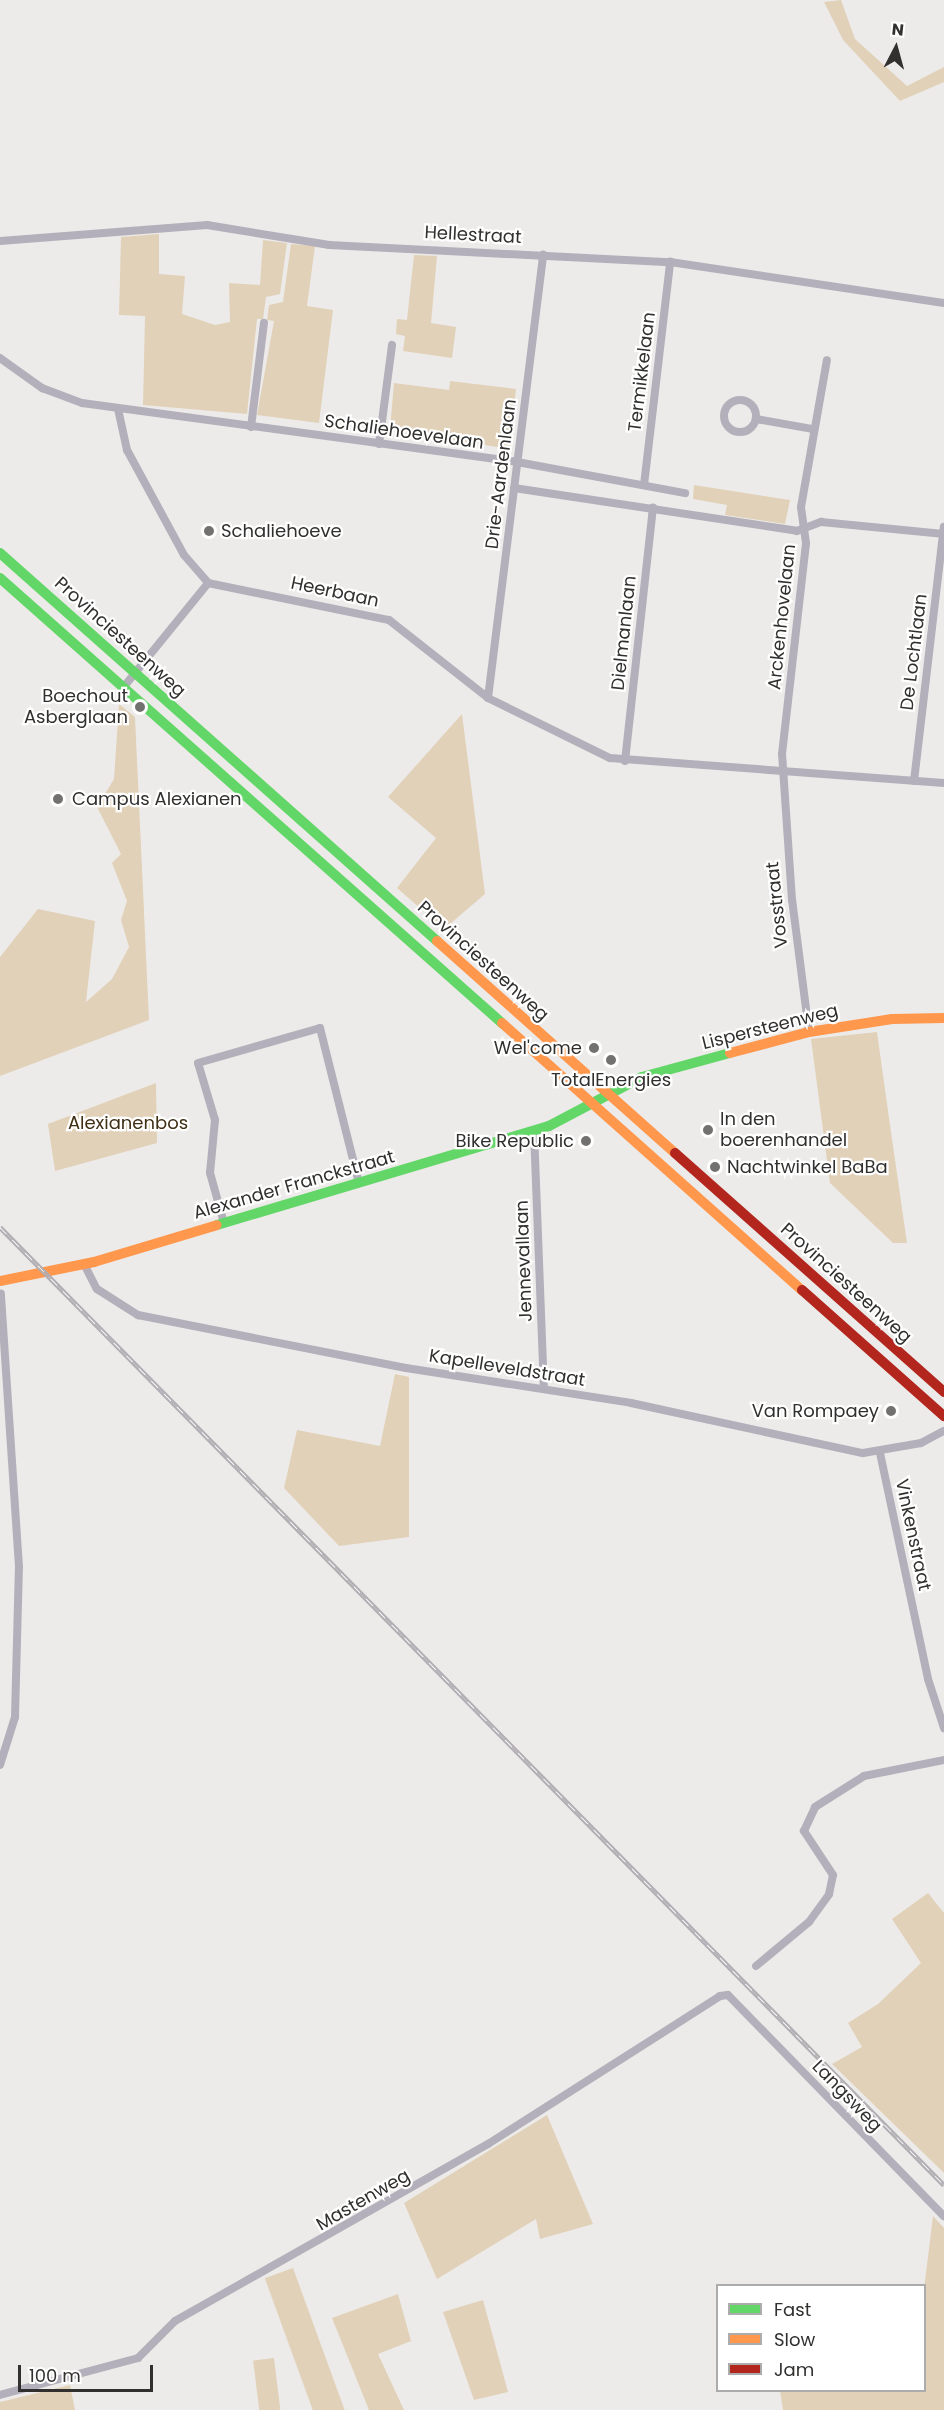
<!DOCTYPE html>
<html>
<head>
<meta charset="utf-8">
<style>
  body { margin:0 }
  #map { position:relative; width:944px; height:2410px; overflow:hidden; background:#edebe9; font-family:Poppins,sans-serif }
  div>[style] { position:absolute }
  .green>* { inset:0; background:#e1d1b8; transform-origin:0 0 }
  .street>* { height:8px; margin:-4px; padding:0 4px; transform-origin:4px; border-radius:4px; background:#b4b0bb }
  .street>.ring { margin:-4px; padding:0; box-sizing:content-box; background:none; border:8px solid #b4b0bb; border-radius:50% }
  .fast>* { height:10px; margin:-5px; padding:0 5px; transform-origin:5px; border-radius:5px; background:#63d668 }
  .slow>* { height:10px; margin:-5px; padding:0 5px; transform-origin:5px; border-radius:5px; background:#ff974d }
  .jam>* { height:10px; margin:-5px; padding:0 5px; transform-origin:5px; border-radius:5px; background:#b3261e }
  .rail>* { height:5px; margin-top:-2.5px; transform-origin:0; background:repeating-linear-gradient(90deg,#fff 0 9px,#b1aeb3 0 18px); box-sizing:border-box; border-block:2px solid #b1aeb3 }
  .dots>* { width:16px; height:16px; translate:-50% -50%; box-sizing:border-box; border:3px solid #fff; border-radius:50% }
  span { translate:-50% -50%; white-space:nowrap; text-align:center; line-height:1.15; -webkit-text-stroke:4.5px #fff; paint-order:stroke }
  .street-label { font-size:18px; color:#31302f }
  .poi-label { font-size:18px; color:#31302f }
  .left { translate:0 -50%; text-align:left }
  .right { translate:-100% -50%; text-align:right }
  .park-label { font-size:18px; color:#3f2f15 }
  .legend { position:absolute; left:716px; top:2284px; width:210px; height:108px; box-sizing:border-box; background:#fff; border:2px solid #adacac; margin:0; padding:8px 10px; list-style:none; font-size:18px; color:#31302f }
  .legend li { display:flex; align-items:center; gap:12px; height:30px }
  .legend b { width:30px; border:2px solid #adacac }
  .north { position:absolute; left:866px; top:18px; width:60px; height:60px; -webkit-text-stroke:4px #fff; paint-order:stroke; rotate:6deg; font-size:16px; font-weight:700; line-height:24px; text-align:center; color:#31302f }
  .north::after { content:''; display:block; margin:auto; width:21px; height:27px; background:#31302f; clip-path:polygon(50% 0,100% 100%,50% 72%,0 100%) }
  .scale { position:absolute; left:18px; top:2365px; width:135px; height:27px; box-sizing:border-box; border:3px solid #31302f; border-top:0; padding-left:8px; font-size:18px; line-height:21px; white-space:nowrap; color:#31302f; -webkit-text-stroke:4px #fff; paint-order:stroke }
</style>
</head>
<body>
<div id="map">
  <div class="green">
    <div style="clip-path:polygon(841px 0,855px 39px,907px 86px,944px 67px,944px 82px,900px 101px,843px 40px,824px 2px)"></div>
    <div style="clip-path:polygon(159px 234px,159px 274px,185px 276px,182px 314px,215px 325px,230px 322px,229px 283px,260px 285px,263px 240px,287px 243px,280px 294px,266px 297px,263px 319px,257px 319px,247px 414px,143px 405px,145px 316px,119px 315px,121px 237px)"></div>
    <div style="clip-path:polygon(291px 244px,315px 246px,307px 306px,333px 310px,319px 423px,257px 415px,274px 321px,267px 320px,269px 305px,283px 302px)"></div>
    <div style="clip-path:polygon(414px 255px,437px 256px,431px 323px,456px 327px,452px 358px,403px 351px,405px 336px,396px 334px,397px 319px,407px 320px)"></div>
    <div style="clip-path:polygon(450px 381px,516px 389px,509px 449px,390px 429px,394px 383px,449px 390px)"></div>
    <div style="clip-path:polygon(694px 485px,790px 500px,785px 524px,725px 515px,727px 505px,693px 499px)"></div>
    <div style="clip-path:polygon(119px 704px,135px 717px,149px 1020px,0 1076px,0 957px,38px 909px,95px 921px,86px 1002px,112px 979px,129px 947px,121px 920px,127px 901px,112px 863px,121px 854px,97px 807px,114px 779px)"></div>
    <div style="clip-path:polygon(462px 714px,485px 894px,444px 929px,397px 888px,436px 838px,388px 797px)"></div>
    <div style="clip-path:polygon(877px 1032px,889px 1118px,907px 1243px,893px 1243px,830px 1183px,811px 1039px)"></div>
    <div style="clip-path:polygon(156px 1083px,157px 1143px,55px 1171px,48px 1124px)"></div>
    <div style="clip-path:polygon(395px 1374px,409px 1377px,409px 1537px,339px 1546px,284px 1488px,297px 1430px,380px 1446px)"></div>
    <div style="clip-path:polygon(928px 1893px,944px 1913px,944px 2173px,832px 2064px,862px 2047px,848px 2023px,878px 2004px,921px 1963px,892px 1919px)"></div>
    <div style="clip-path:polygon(547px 2115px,593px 2224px,540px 2239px,536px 2219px,437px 2279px,404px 2203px)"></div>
    <div style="clip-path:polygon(933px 2216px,944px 2228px,944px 2410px,783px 2410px,780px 2391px,924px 2390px,924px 2289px)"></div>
    <div style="left:293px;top:2268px;width:151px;height:30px;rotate:70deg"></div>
    <div style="clip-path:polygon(398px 2294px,411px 2341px,378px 2354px,404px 2410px,369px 2410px,332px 2318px)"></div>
    <div style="clip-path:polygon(483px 2300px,508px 2392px,474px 2400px,443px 2312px)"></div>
    <div style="left:274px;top:2358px;width:52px;height:21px;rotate:83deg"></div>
    <div style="clip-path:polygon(70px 2385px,75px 2410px,0 2410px,0 2402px)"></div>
  </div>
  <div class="street">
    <div style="left:0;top:241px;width:208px;rotate:-4.4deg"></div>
    <div style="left:207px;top:225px;width:124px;rotate:9.3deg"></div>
    <div style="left:329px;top:245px;width:341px;rotate:2.9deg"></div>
    <div style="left:670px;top:262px;width:277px;rotate:8.5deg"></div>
    <div style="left:0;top:358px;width:52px;rotate:35.5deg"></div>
    <div style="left:42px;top:388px;width:43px;rotate:20.6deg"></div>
    <div style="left:82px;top:403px;width:439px;rotate:7.7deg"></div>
    <div style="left:517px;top:462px;width:171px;rotate:10.5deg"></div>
    <div class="ring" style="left:724px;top:400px;width:24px;height:24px"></div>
    <div style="left:118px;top:409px;width:42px;rotate:77.6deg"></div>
    <div style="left:127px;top:450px;width:119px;rotate:61.5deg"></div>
    <div style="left:184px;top:555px;width:37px;rotate:49deg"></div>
    <div style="left:208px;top:583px;width:185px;rotate:11.6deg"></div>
    <div style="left:389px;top:620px;width:126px;rotate:38.2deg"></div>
    <div style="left:488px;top:698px;width:136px;rotate:26.2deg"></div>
    <div style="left:610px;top:758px;width:335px;rotate:4.3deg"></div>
    <div style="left:756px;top:419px;width:58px;rotate:10deg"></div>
    <div style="left:251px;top:427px;width:105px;rotate:-82.9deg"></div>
    <div style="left:379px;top:444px;width:100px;rotate:-82.5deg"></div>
    <div style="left:644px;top:485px;width:225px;rotate:-83.3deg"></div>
    <div style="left:514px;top:488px;width:286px;rotate:8.6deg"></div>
    <div style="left:797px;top:531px;width:26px;rotate:-21deg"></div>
    <div style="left:821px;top:522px;width:124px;rotate:5.6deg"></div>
    <div style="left:122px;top:689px;width:136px;rotate:-50.9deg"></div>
    <div style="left:488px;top:698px;width:447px;rotate:-82.9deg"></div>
    <div style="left:625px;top:761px;width:255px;rotate:-83.7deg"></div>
    <div style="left:914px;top:781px;width:256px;rotate:-83.3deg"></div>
    <div style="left:809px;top:1032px;width:133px;rotate:-97.3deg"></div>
    <div style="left:792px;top:900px;width:146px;rotate:-93.9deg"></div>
    <div style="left:782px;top:754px;width:212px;rotate:-83.5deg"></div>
    <div style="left:806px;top:543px;width:36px;rotate:-98deg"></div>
    <div style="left:801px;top:507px;width:149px;rotate:-80deg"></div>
    <div style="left:534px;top:1131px;width:258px;rotate:87.8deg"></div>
    <div style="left:224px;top:1223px;width:52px;rotate:-105.6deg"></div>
    <div style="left:210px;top:1173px;width:53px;rotate:-84.6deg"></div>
    <div style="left:215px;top:1120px;width:59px;rotate:-106.6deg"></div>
    <div style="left:198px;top:1063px;width:127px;rotate:-16deg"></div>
    <div style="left:320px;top:1028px;width:160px;rotate:75.9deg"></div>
    <div style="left:84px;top:1264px;width:28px;rotate:63deg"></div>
    <div style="left:97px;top:1289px;width:49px;rotate:32.4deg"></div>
    <div style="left:138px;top:1315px;width:273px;rotate:11.2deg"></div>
    <div style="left:406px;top:1368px;width:228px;rotate:8.8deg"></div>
    <div style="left:631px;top:1403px;width:237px;rotate:12.2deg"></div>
    <div style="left:863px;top:1453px;width:59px;rotate:-9.8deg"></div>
    <div style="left:921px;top:1443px;width:26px;rotate:-28deg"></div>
    <div style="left:880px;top:1453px;width:231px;rotate:78deg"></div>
    <div style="left:928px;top:1679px;width:52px;rotate:71.9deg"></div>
    <div style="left:0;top:1765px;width:50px;rotate:-72.6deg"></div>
    <div style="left:15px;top:1717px;width:150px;rotate:-88.5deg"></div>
    <div style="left:19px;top:1567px;width:274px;rotate:-93.8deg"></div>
    <div style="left:756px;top:1966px;width:69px;rotate:-39.7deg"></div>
    <div style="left:809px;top:1922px;width:34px;rotate:-54deg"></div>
    <div style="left:829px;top:1894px;width:19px;rotate:-78deg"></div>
    <div style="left:833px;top:1875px;width:53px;rotate:-123.4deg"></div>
    <div style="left:804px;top:1831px;width:26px;rotate:-65deg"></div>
    <div style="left:815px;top:1807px;width:58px;rotate:-32.3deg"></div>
    <div style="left:864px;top:1776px;width:82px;rotate:-11.3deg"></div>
    <div style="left:0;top:2395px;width:143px;rotate:-15deg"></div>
    <div style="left:138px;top:2358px;width:52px;rotate:-45deg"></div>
    <div style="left:175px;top:2321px;width:360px;rotate:-29.5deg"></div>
    <div style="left:488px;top:2144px;width:275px;rotate:-32.5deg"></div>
    <div style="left:720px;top:1996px;width:8px;rotate:-7deg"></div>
    <div style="left:728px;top:1995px;width:309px;rotate:45.7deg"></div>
  </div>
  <div class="fast">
    <div style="left:0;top:553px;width:584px;rotate:41.6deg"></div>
    <div style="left:0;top:578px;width:671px;rotate:41.56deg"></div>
    <div style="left:217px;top:1225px;width:346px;rotate:-16.6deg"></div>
    <div style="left:549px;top:1126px;width:105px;rotate:-27.8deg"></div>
    <div style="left:642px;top:1077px;width:91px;rotate:-15.3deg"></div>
  </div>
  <div class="slow">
    <div style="left:437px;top:941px;width:319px;rotate:41.7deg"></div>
    <div style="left:502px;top:1023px;width:402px;rotate:41.7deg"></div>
    <div style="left:730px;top:1053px;width:82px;rotate:-14.9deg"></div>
    <div style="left:809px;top:1032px;width:84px;rotate:-8.9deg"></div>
    <div style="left:892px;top:1019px;width:52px;rotate:-1.1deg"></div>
    <div style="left:0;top:1281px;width:96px;rotate:-11.4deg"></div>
    <div style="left:94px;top:1262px;width:128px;rotate:-16.7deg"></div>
  </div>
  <div class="jam">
    <div style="left:675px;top:1153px;width:360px;rotate:41.6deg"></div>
    <div style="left:802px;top:1290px;width:190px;rotate:41.6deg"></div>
  </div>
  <div class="rail">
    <div style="left:0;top:1227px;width:1345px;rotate:45.42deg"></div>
  </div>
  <div class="dots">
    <div style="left:209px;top:531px;background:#737170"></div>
    <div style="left:140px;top:707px;background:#737170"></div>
    <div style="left:58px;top:799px;background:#737170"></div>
    <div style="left:594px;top:1048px;background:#737170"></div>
    <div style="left:611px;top:1060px;background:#737170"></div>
    <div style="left:708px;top:1130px;background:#737170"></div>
    <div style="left:586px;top:1141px;background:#737170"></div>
    <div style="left:715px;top:1167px;background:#737170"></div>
    <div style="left:891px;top:1411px;background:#737170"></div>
  </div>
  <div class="street-label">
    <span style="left:473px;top:235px;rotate:3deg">Hellestraat</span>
    <span style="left:642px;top:372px;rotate:-83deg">Termikkelaan</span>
    <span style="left:404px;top:432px;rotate:8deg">Schaliehoevelaan</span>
    <span style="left:501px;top:474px;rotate:-83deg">Drie-Aardenlaan</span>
    <span style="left:335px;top:592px;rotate:12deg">Heerbaan</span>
    <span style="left:782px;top:617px;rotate:-84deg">Arckenhovelaan</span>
    <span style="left:624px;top:633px;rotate:-84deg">Dielmanlaan</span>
    <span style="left:120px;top:637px;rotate:42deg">Provinciesteenweg</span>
    <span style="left:914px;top:652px;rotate:-83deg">De Lochtlaan</span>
    <span style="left:777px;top:905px;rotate:-96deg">Vosstraat</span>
    <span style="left:483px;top:961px;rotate:42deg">Provinciesteenweg</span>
    <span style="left:770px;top:1027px;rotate:-14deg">Lispersteenweg</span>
    <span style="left:294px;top:1185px;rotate:-16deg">Alexander Franckstraat</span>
    <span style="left:524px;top:1261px;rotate:-92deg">Jennevallaan</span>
    <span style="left:846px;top:1283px;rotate:42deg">Provinciesteenweg</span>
    <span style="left:507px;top:1368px;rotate:9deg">Kapelleveldstraat</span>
    <span style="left:913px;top:1535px;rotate:78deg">Vinkenstraat</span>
    <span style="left:847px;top:2096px;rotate:46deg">Langsweg</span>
    <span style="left:363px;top:2200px;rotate:-30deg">Mastenweg</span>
  </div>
  <div class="poi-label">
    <span class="left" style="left:221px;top:531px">Schaliehoeve</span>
    <span class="right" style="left:128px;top:707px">Boechout<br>Asberglaan</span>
    <span class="left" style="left:72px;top:799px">Campus Alexianen</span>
    <span class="right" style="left:582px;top:1048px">Wel'come</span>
    <span style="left:611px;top:1080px">TotalEnergies</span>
    <span class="left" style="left:720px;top:1130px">In den<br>boerenhandel</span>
    <span class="right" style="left:574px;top:1141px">Bike Republic</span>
    <span class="left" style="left:727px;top:1167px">Nachtwinkel BaBa</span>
    <span class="right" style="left:879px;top:1411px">Van Rompaey</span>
  </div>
  <div class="park-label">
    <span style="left:128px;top:1123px">Alexianenbos</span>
  </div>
  <ul class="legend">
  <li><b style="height:8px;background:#63d668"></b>Fast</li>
  <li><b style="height:8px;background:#ff974d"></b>Slow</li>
  <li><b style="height:8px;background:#b3261e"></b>Jam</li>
  </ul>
  <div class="north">N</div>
  <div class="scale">100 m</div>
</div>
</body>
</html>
